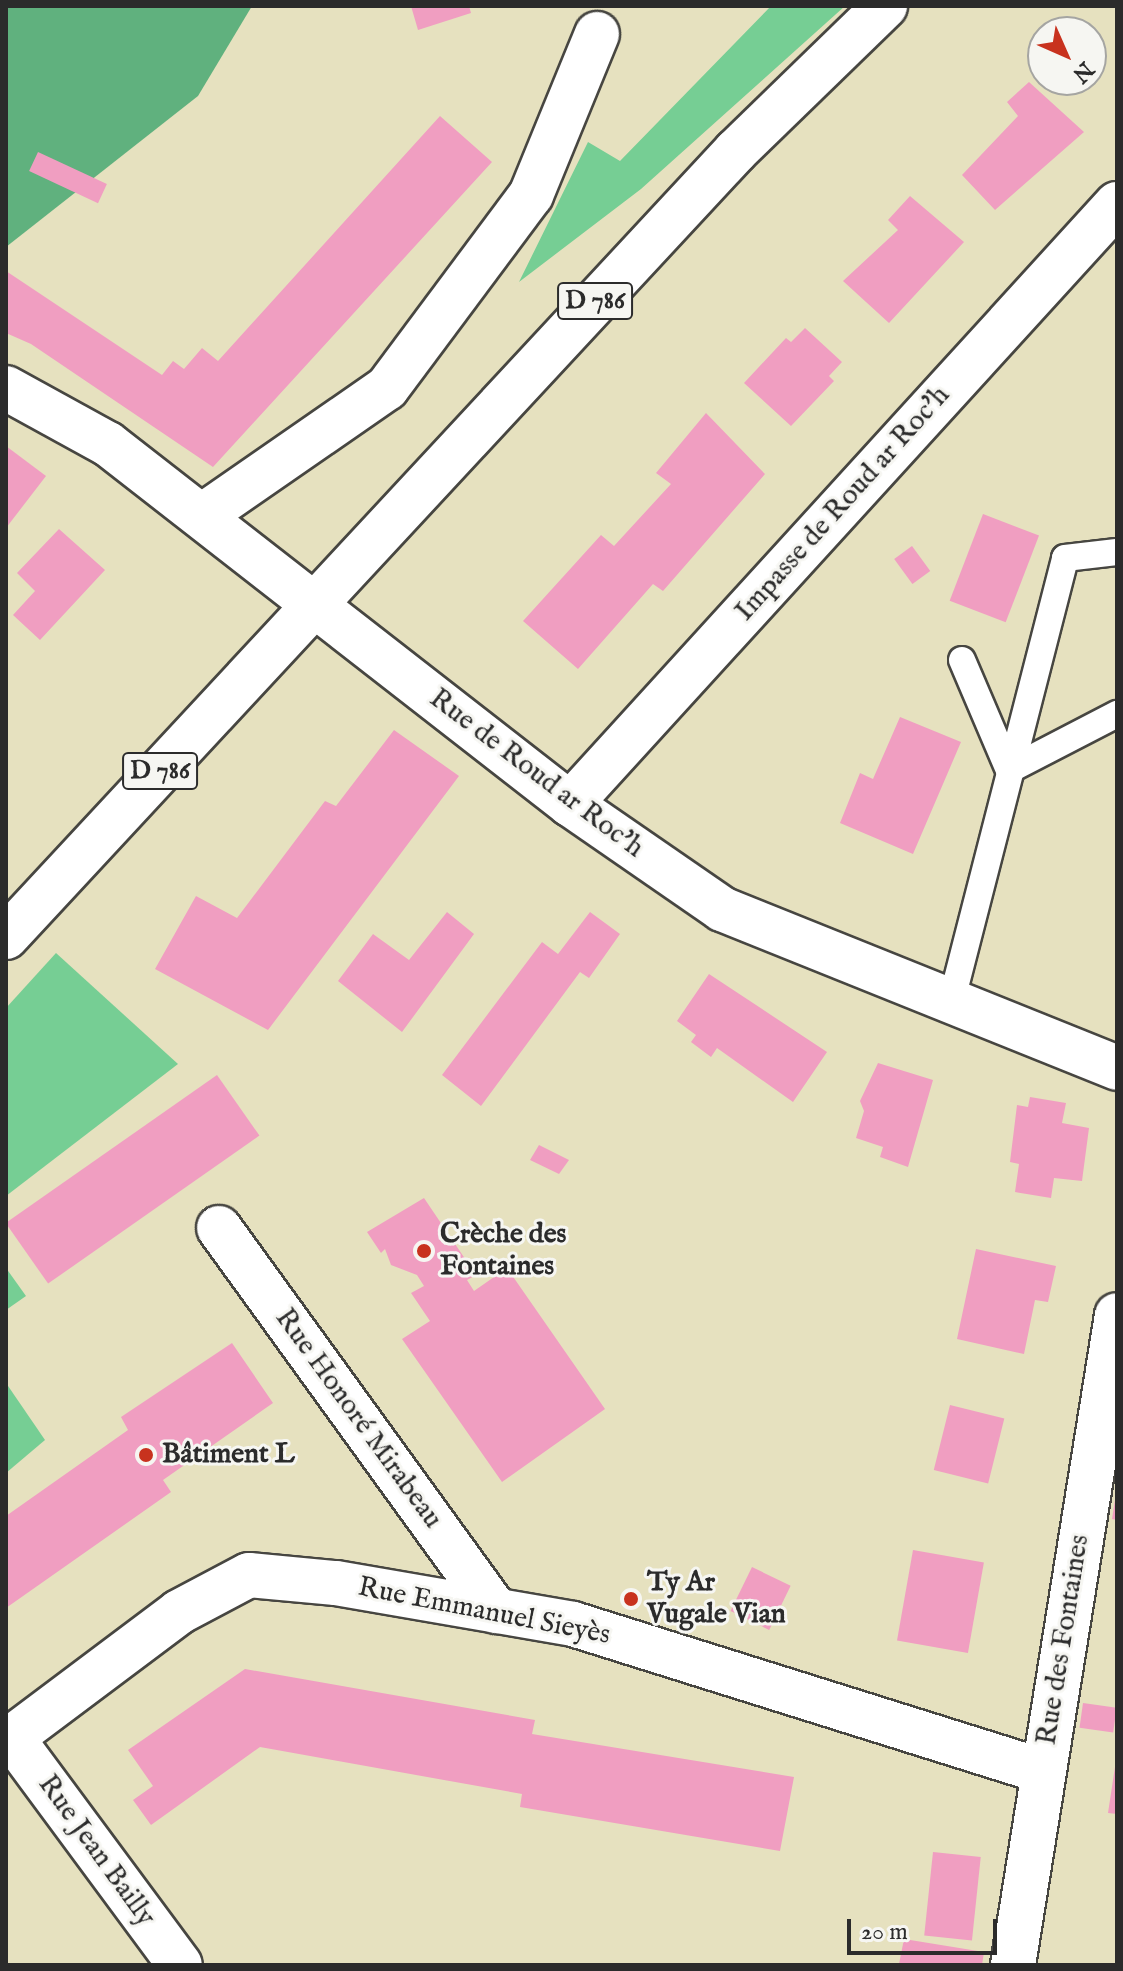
<!DOCTYPE html>
<html>
<head>
<meta charset="utf-8">
<style>
  body { margin:0 }
  #map { position:relative; width:1123px; height:1971px; overflow:hidden; background:#e6e1bf; font-family:"IM FELL English",serif }
  div>[style] { position:absolute }
  .green>* { inset:0; background:#76ce94 }
  .forest>* { inset:0; background:#60b17e }
  .building>* { inset:0; background:#f09ec1; transform-origin:0 0 }
  .roads { filter:drop-shadow(2px 0 #474641) drop-shadow(-2px 0 #474641) drop-shadow(0 2px #474641) drop-shadow(0 -2px #474641) }
  .lane>* { height:26px; margin:-13px; padding:0 13px; transform-origin:13px; border-radius:13px; background:#fff }
  .street>* { height:44px; margin:-22px; padding:0 22px; transform-origin:22px; border-radius:22px; background:#fff }
  .primary>* { height:44px; margin:-22px; padding:0 22px; transform-origin:22px; border-radius:22px; background:#fff }
  .dots>* { width:22px; height:22px; translate:-50% -50%; box-sizing:border-box; border:4px solid #f6f6f2; border-radius:50% }
  span { translate:-50% -50%; white-space:nowrap; text-align:center; line-height:1.15; -webkit-text-stroke:6px #f6f6f2; paint-order:stroke }
  .shield-label span { padding:2px 6px; background:#f6f6f2; border:2px solid; border-radius:6px; -webkit-text-stroke-width:0 }
  .shield-label { font-size:26px; color:#2b2b2b; font-weight:700 }
  .street-label { font-size:28px; color:#2b2b2b }
  .poi-label { font-size:28px; color:#2b2b2b; font-weight:700 }
  .left { translate:0 -50%; text-align:left }
  .frame { position:absolute; inset:0; border:8px solid #2b2b2b; pointer-events:none }
  .north { position:absolute; left:1027px; top:16px; width:80px; height:80px; box-sizing:border-box; background:#f6f6f2; border:2px solid #a5a5a2; border-radius:50%; rotate:135deg; font-size:22px; font-weight:700; line-height:32px; text-align:center; color:#2b2b2b }
  .north::after { content:''; display:block; margin:auto; width:28px; height:36px; background:#c8321e; clip-path:polygon(50% 0,100% 100%,50% 72%,0 100%) }
  .scale { position:absolute; left:847px; top:1919px; width:150px; height:36px; box-sizing:border-box; border:4px solid #2b2b2b; border-top:0; padding-left:10px; font-size:24px; line-height:28px; white-space:nowrap; color:#2b2b2b; -webkit-text-stroke:6px #f6f6f2; paint-order:stroke }
</style>
</head>
<body>
<div id="map">
  <div class="green">
    <div style="clip-path:polygon(771px 6px,845px 6px,641px 189px,519px 282px,588px 142px,620px 161px)"></div>
    <div style="clip-path:polygon(56px 953px,178px 1064px,6px 1196px,6px 1008px)"></div>
    <div style="clip-path:polygon(6px 1268px,26px 1296px,6px 1310px)"></div>
    <div style="clip-path:polygon(6px 1383px,45px 1440px,6px 1473px)"></div>
  </div>
  <div class="forest">
    <div style="clip-path:polygon(6px 6px,252px 6px,198px 96px,6px 247px)"></div>
  </div>
  <div class="building">
    <div style="clip-path:polygon(411px 6px,469px 6px,471px 13px,418px 30px)"></div>
    <div style="clip-path:polygon(1029px 82px,1084px 132px,995px 210px,962px 175px,1018px 116px,1007px 102px)"></div>
    <div style="clip-path:polygon(440px 116px,492px 162px,213px 467px,31px 344px,6px 333px,6px 271px,162px 375px,173px 361px,184px 369px,202px 348px,218px 361px)"></div>
    <div style="left:38px;top:152px;width:76px;height:21px;rotate:25deg"></div>
    <div style="clip-path:polygon(910px 196px,964px 242px,889px 323px,843px 281px,898px 230px,888px 220px)"></div>
    <div style="clip-path:polygon(805px 328px,842px 362px,829px 376px,834px 381px,791px 426px,744px 383px,786px 338px,791px 342px)"></div>
    <div style="clip-path:polygon(706px 413px,765px 474px,663px 591px,653px 584px,578px 669px,523px 621px,601px 535px,614px 546px,671px 484px,656px 473px)"></div>
    <div style="clip-path:polygon(6px 446px,46px 476px,6px 528px)"></div>
    <div style="left:983px;top:514px;width:60px;height:93px;rotate:21deg"></div>
    <div style="clip-path:polygon(59px 529px,105px 570px,40px 640px,13px 615px,35px 591px,17px 573px)"></div>
    <div style="left:912px;top:546px;width:31px;height:22px;rotate:54deg"></div>
    <div style="clip-path:polygon(900px 717px,961px 742px,913px 854px,840px 823px,860px 773px,873px 779px)"></div>
    <div style="clip-path:polygon(394px 730px,459px 776px,268px 1030px,155px 969px,196px 896px,237px 918px,325px 801px,336px 806px)"></div>
    <div style="clip-path:polygon(447px 912px,474px 934px,402px 1032px,338px 981px,373px 934px,409px 960px)"></div>
    <div style="clip-path:polygon(590px 912px,620px 934px,589px 978px,580px 972px,481px 1106px,442px 1075px,542px 942px,558px 954px)"></div>
    <div style="clip-path:polygon(709px 974px,827px 1052px,793px 1102px,717px 1048px,711px 1057px,691px 1042px,696px 1035px,677px 1021px)"></div>
    <div style="clip-path:polygon(878px 1063px,933px 1080px,908px 1167px,880px 1157px,883px 1147px,856px 1138px,864px 1111px,860px 1101px)"></div>
    <div style="left:217px;top:1075px;width:74px;height:258px;rotate:55deg"></div>
    <div style="clip-path:polygon(1030px 1097px,1066px 1103px,1062px 1123px,1089px 1128px,1082px 1181px,1054px 1178px,1051px 1198px,1015px 1192px,1019px 1164px,1010px 1162px,1017px 1105px,1028px 1107px)"></div>
    <div style="clip-path:polygon(539px 1145px,569px 1160px,559px 1174px,530px 1160px)"></div>
    <div style="clip-path:polygon(424px 1198px,476px 1275px,467px 1280px,474px 1291px,507px 1268px,605px 1409px,502px 1482px,402px 1339px,430px 1321px,411px 1293px,424px 1286px,417px 1275px,391px 1265px,385px 1249px,381px 1253px,367px 1232px)"></div>
    <div style="clip-path:polygon(976px 1249px,1056px 1266px,1048px 1302px,1035px 1300px,1024px 1354px,957px 1339px)"></div>
    <div style="clip-path:polygon(232px 1343px,273px 1403px,163px 1480px,171px 1492px,6px 1608px,6px 1516px,128px 1430px,121px 1417px)"></div>
    <div style="left:950px;top:1405px;width:56px;height:67px;rotate:14deg"></div>
    <div style="clip-path:polygon(1115px 1500px,1117px 1501px,1117px 1520px,1112px 1519px)"></div>
    <div style="left:913px;top:1550px;width:72px;height:92px;rotate:10deg"></div>
    <div style="left:752px;top:1567px;width:43px;height:49px;rotate:26deg"></div>
    <div style="clip-path:polygon(245px 1669px,535px 1720px,532px 1734px,794px 1777px,780px 1851px,520px 1807px,522px 1794px,260px 1747px,151px 1825px,133px 1800px,153px 1786px,128px 1750px)"></div>
    <div style="left:1083px;top:1703px;width:34px;height:25px;rotate:8deg"></div>
    <div style="clip-path:polygon(1115px 1767px,1117px 1767px,1117px 1814px,1108px 1813px)"></div>
    <div style="left:933px;top:1852px;width:48px;height:84px;rotate:6deg"></div>
    <div style="clip-path:polygon(904px 1939px,984px 1952px,982px 1965px,899px 1964px)"></div>
  </div>
  <div class="roads">
    <div class="lane">
      <div style="left:962px;top:660px;width:120px;rotate:66.9deg"></div>
      <div style="left:1009px;top:770px;width:122px;rotate:-27.4deg"></div>
      <div style="left:952px;top:999px;width:455px;rotate:-75.6deg"></div>
      <div style="left:1065px;top:558px;width:52px;rotate:-6.6deg"></div>
    </div>
    <div class="street">
      <div style="left:6px;top:388px;width:116px;rotate:28.8deg"></div>
      <div style="left:108px;top:444px;width:586px;rotate:37.93deg"></div>
      <div style="left:570px;top:804px;width:185px;rotate:34.6deg"></div>
      <div style="left:722px;top:909px;width:426px;rotate:21.9deg"></div>
      <div style="left:202px;top:516px;width:225px;rotate:-34.7deg"></div>
      <div style="left:387px;top:388px;width:241px;rotate:-53.3deg"></div>
      <div style="left:531px;top:195px;width:174px;rotate:-67.7deg"></div>
      <div style="left:570px;top:804px;width:812px;rotate:-47.65deg"></div>
      <div style="left:219px;top:1228px;width:473px;rotate:54.1deg"></div>
      <div style="left:12px;top:1738px;width:282px;rotate:53.5deg"></div>
      <div style="left:6px;top:1742px;width:216px;rotate:-36.9deg"></div>
      <div style="left:179px;top:1612px;width:79px;rotate:-27.9deg"></div>
      <div style="left:249px;top:1575px;width:87px;rotate:5.3deg"></div>
      <div style="left:336px;top:1583px;width:241px;rotate:9.8deg"></div>
      <div style="left:573px;top:1624px;width:492px;rotate:17.4deg"></div>
      <div style="left:1013px;top:1965px;width:658px;rotate:-80.91deg"></div>
    </div>
    <div class="primary">
      <div style="left:6px;top:937px;width:1073px;rotate:-47.12deg"></div>
      <div style="left:736px;top:151px;width:208px;rotate:-44.2deg"></div>
    </div>
  </div>
  <div class="dots">
    <div style="left:424px;top:1251px;background:#c8321e"></div>
    <div style="left:146px;top:1455px;background:#c8321e"></div>
    <div style="left:631px;top:1599px;background:#c8321e"></div>
  </div>
  <div class="shield-label">
    <span style="left:595px;top:301px">D 786</span>
    <span style="left:160px;top:771px">D 786</span>
  </div>
  <div class="street-label">
    <span style="left:843px;top:504px;rotate:-48deg">Impasse de Roud ar Roc'h</span>
    <span style="left:536px;top:774px;rotate:37deg">Rue de Roud ar Roc'h</span>
    <span style="left:358px;top:1419px;rotate:54deg">Rue Honoré Mirabeau</span>
    <span style="left:484px;top:1612px;rotate:11deg">Rue Emmanuel Sieyès</span>
    <span style="left:1064px;top:1640px;rotate:-81deg">Rue des Fontaines</span>
    <span style="left:96px;top:1851px;rotate:54deg">Rue Jean Bailly</span>
  </div>
  <div class="poi-label">
    <span class="left" style="left:440px;top:1251px">Crèche des<br>Fontaines</span>
    <span class="left" style="left:162px;top:1455px">Bâtiment L</span>
    <span class="left" style="left:647px;top:1599px">Ty Ar<br>Vugale Vian</span>
  </div>
  <div class="frame"></div>
  <div class="north">N</div>
  <div class="scale">20 m</div>
</div>
</body>
</html>
